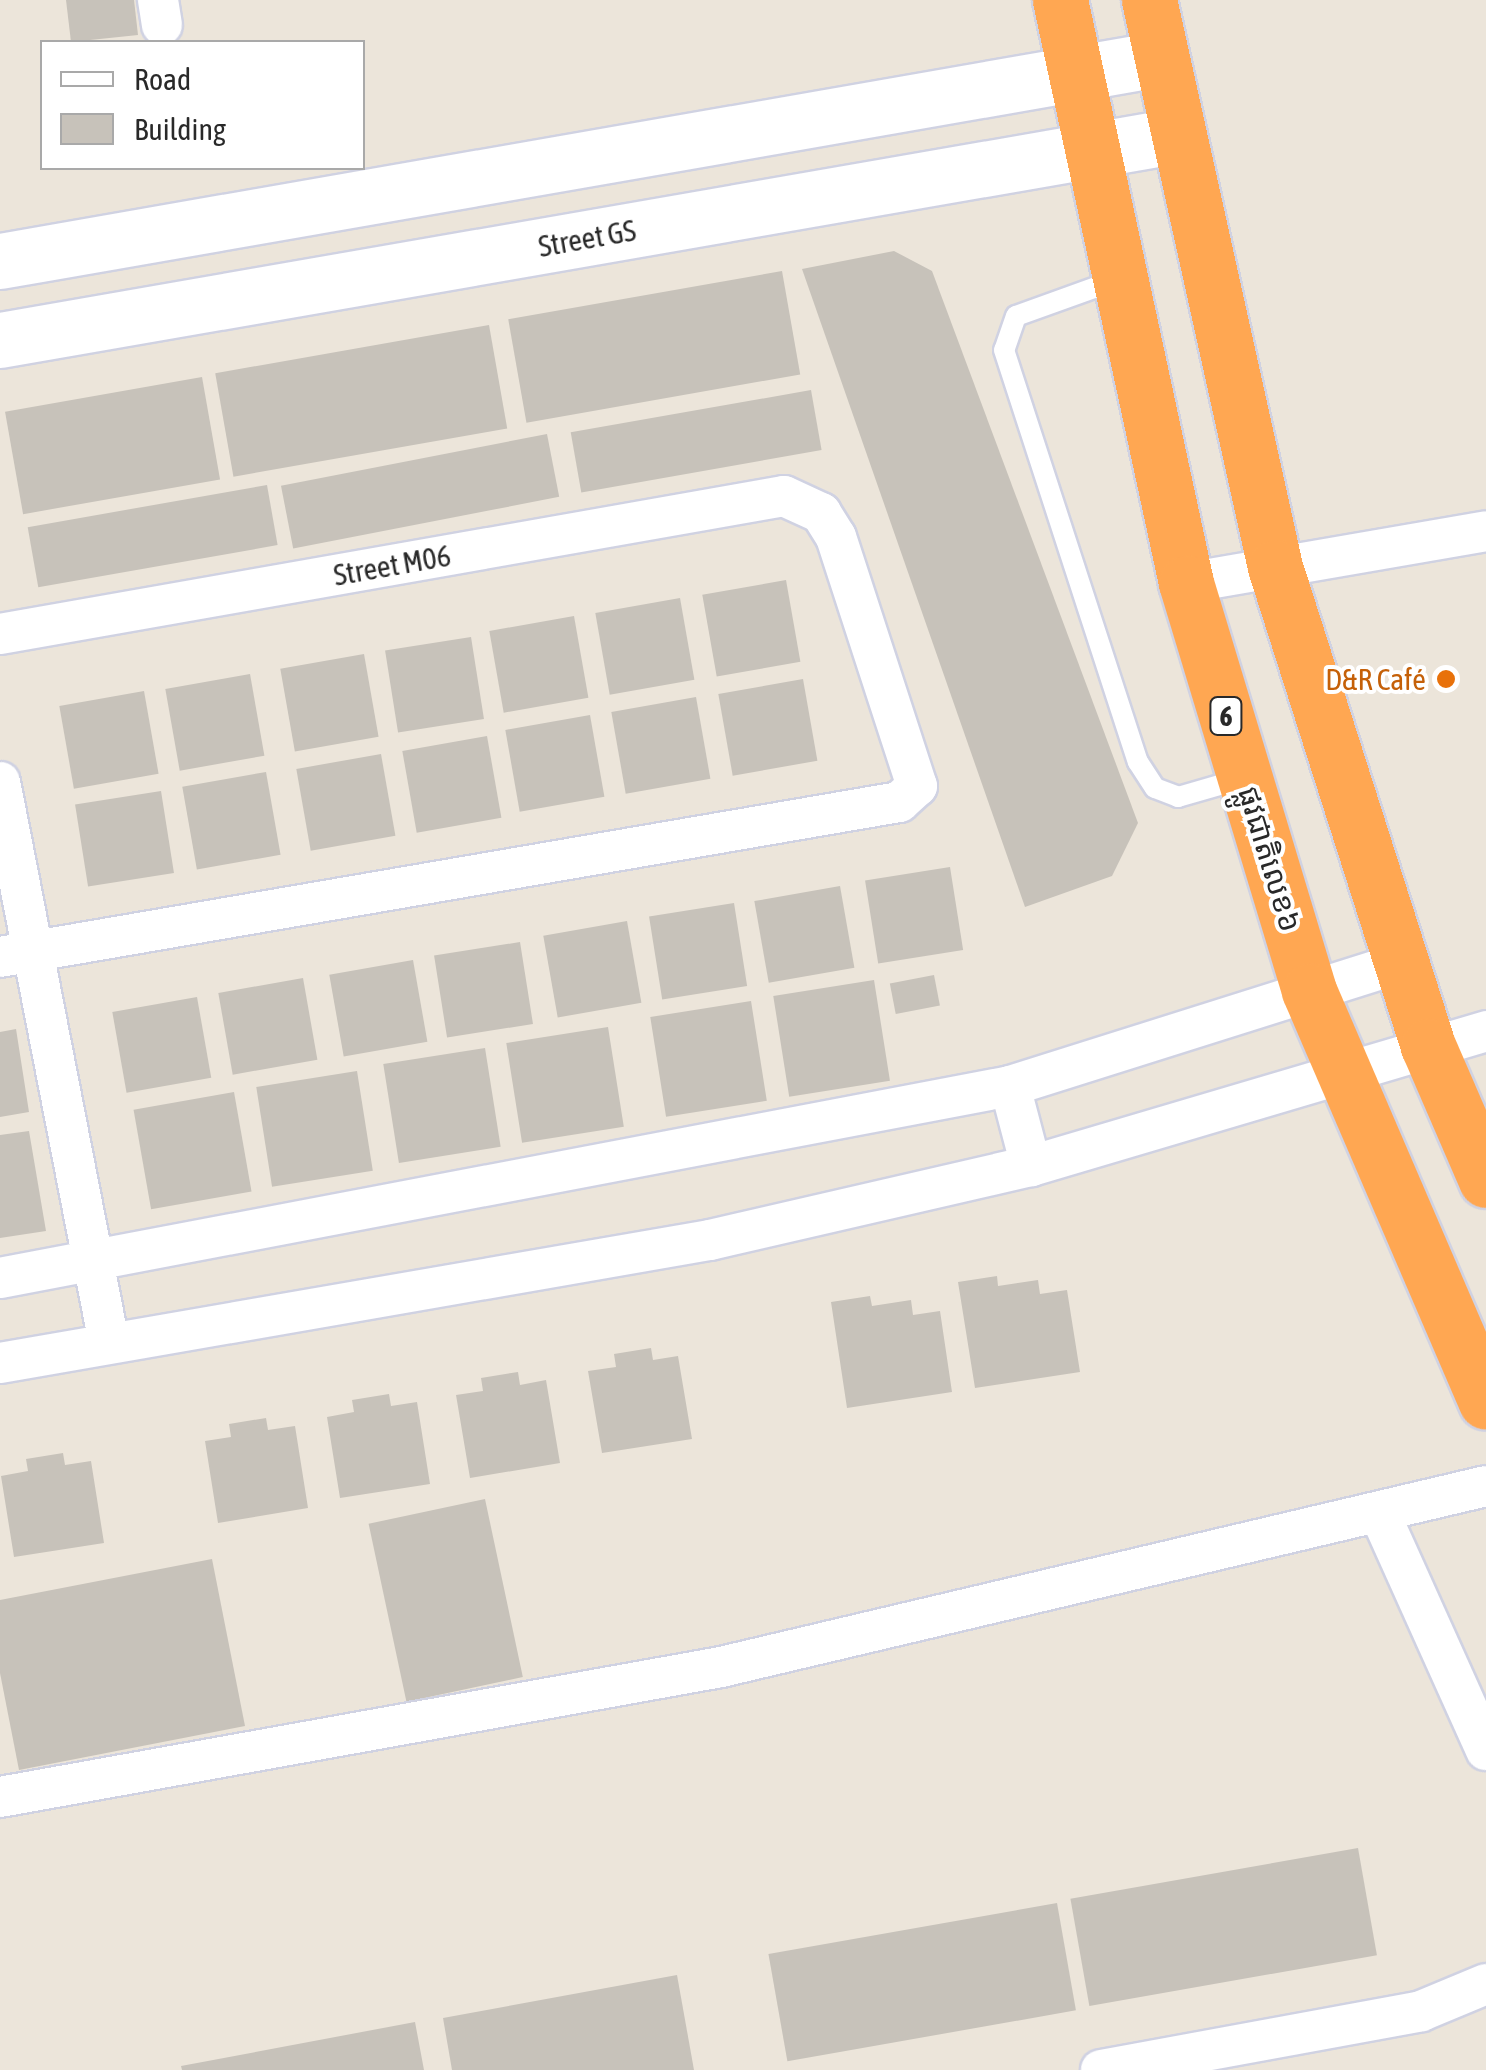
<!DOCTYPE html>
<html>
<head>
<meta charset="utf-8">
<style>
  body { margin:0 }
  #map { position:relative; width:1486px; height:2070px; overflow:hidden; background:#ece5da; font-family:"Asap Condensed","Noto Sans Khmer",sans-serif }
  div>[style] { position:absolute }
  .building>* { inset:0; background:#c7c2ba; transform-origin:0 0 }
  .roads { filter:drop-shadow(2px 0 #d0d2e2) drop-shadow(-2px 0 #d0d2e2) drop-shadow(0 2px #d0d2e2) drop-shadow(0 -2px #d0d2e2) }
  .lane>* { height:20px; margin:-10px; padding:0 10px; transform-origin:10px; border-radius:10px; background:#fff }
  .street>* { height:40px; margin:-20px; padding:0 20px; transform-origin:20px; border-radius:20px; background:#fff }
  .secondary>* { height:55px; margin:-27.5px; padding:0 27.5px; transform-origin:27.5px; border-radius:27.5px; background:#fff }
  .highway>* { height:55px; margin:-27.5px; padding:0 27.5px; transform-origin:27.5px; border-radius:27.5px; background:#ffa752 }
  .dots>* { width:28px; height:28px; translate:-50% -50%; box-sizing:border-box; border:5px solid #fff; border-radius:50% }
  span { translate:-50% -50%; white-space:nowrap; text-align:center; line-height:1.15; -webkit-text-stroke:8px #fff; paint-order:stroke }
  .shield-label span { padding:2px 8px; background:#fff; border:2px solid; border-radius:8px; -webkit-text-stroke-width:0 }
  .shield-label { font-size:28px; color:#292929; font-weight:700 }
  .street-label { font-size:30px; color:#292929 }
  .food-label { font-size:30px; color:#c56008 }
  .right { translate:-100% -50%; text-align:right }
  .legend { position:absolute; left:40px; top:40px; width:325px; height:130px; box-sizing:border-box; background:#fff; border:2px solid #a9a9a9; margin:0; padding:12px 18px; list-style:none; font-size:30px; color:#292929 }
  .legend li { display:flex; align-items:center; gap:20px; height:50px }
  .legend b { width:50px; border:2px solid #a9a9a9 }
</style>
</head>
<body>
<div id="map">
  <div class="building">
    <div style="clip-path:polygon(66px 0,134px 0,138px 35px,71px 42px)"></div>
    <div style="clip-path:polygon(894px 251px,932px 271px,1138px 823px,1112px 876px,1025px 907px,802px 269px)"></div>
    <div style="left:782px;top:271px;width:105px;height:278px;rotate:80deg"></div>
    <div style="left:489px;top:325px;width:105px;height:278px;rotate:80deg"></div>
    <div style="left:202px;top:377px;width:104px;height:200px;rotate:80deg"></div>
    <div style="left:811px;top:390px;width:61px;height:244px;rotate:80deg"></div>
    <div style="left:547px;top:434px;width:64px;height:271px;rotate:79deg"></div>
    <div style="left:267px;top:485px;width:61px;height:243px;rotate:80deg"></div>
    <div style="left:786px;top:580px;width:83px;height:85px;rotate:80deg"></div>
    <div style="left:680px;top:598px;width:83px;height:86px;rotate:80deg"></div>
    <div style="left:574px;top:616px;width:83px;height:86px;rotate:80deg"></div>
    <div style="left:471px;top:637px;width:83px;height:87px;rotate:81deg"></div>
    <div style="left:364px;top:654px;width:84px;height:85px;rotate:80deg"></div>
    <div style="left:250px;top:674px;width:83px;height:86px;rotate:80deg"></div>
    <div style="left:803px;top:679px;width:83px;height:86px;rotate:80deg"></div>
    <div style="left:144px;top:691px;width:84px;height:86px;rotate:80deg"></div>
    <div style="left:696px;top:697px;width:83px;height:86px;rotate:80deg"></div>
    <div style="left:590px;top:715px;width:83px;height:86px;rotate:80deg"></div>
    <div style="left:487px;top:736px;width:83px;height:86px;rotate:80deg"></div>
    <div style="left:381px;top:754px;width:83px;height:86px;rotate:80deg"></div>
    <div style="left:266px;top:772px;width:84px;height:85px;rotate:80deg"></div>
    <div style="left:161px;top:791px;width:83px;height:87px;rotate:81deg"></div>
    <div style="left:950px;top:867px;width:84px;height:86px;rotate:81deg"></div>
    <div style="left:840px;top:886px;width:83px;height:87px;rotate:80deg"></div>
    <div style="left:734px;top:903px;width:84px;height:86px;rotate:81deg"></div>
    <div style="left:627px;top:921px;width:83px;height:85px;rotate:80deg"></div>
    <div style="left:520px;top:942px;width:83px;height:87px;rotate:81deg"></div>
    <div style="left:413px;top:960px;width:83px;height:85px;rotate:80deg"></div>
    <div style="left:934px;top:975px;width:31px;height:45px;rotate:79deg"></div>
    <div style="left:303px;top:978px;width:83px;height:86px;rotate:80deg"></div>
    <div style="left:874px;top:980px;width:102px;height:102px;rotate:81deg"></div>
    <div style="left:197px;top:997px;width:82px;height:86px;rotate:80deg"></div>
    <div style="left:751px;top:1001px;width:101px;height:102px;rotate:81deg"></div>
    <div style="left:608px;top:1027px;width:101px;height:103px;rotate:81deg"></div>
    <div style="clip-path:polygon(16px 1029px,29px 1112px,0 1117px,0 1032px)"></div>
    <div style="left:485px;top:1048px;width:100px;height:103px;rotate:81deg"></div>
    <div style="left:357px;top:1071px;width:101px;height:102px;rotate:81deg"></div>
    <div style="left:234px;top:1092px;width:101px;height:102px;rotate:80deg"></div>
    <div style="clip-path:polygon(29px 1131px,46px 1231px,0 1238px,0 1135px)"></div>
    <div style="clip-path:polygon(997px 1276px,998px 1286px,1038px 1280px,1040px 1294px,1067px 1290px,1080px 1372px,975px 1388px,958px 1282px)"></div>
    <div style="clip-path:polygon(870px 1296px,872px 1306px,911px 1300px,913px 1315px,940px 1311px,952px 1392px,847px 1408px,831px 1302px)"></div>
    <div style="clip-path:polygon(651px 1348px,653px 1360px,678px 1356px,692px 1439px,602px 1453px,588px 1371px,616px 1367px,614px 1354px)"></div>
    <div style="clip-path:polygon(518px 1372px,520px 1385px,546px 1380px,560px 1463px,470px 1478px,456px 1395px,483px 1391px,481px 1378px)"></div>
    <div style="clip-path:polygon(389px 1394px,391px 1406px,417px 1402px,430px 1484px,340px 1498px,327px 1417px,354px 1412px,352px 1400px)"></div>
    <div style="clip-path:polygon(266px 1418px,268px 1430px,295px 1426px,308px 1508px,218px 1523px,205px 1441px,231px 1437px,229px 1424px)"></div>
    <div style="clip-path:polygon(63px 1453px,65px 1465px,91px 1461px,104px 1543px,14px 1557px,1px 1476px,28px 1471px,26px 1459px)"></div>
    <div style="left:485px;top:1499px;width:182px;height:119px;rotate:78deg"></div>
    <div style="clip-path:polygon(212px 1559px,245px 1726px,19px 1770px,0 1673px,0 1600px)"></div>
    <div style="left:1358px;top:1848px;width:109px;height:292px;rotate:80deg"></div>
    <div style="left:1057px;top:1903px;width:109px;height:293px;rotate:80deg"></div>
    <div style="clip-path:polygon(677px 1975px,694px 2070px,452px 2070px,443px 2018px)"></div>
    <div style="clip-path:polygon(415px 2022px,424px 2070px,182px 2070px,181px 2066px)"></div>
  </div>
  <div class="roads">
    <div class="lane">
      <div style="left:1116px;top:280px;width:106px;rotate:160.2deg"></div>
      <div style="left:1016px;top:316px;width:36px;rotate:109deg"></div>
      <div style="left:1004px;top:350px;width:433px;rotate:72deg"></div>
      <div style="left:1138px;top:762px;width:31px;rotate:57deg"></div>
      <div style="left:1155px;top:788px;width:25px;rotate:21deg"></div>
      <div style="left:1178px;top:797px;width:69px;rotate:-16.1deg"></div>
    </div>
    <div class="street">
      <div style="left:158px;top:0;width:25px;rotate:81deg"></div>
      <div style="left:1186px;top:583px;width:304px;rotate:-9.8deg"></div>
      <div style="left:0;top:634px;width:796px;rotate:-9.98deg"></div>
      <div style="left:784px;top:496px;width:41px;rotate:24.7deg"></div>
      <div style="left:821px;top:513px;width:28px;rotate:58deg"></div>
      <div style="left:836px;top:537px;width:262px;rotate:72deg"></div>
      <div style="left:917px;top:786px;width:24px;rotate:138deg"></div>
      <div style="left:899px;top:802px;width:912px;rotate:170.22deg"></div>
      <div style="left:0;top:782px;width:571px;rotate:79deg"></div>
      <div style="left:1010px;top:1086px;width:83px;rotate:75.3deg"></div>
      <div style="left:0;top:1278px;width:1028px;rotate:-10.76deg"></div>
      <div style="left:1010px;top:1086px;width:409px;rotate:-17.5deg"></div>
      <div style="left:0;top:1363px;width:721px;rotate:-9.83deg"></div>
      <div style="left:710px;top:1240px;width:329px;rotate:-13deg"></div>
      <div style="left:1031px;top:1166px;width:475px;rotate:-16.5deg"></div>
      <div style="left:1379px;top:1512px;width:261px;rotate:65.8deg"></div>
      <div style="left:0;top:1797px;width:733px;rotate:-10.22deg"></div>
      <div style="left:721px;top:1667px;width:786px;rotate:-13.31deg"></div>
      <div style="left:1101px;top:2070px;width:325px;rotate:-10.4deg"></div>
      <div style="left:1421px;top:2011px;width:70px;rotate:-22.6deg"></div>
    </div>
    <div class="secondary">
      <div style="left:0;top:261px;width:1176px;rotate:-9.89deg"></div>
      <div style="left:0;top:340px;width:1192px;rotate:-9.86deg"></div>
    </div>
    <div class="highway">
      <div style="left:1060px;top:0;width:596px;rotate:77.8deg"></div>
      <div style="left:1186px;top:583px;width:426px;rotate:73.2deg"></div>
      <div style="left:1309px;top:991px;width:447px;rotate:66.7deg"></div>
      <div style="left:1149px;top:0;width:581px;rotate:77.47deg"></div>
      <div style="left:1275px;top:567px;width:503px;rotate:72.29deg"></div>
      <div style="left:1428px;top:1046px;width:146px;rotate:66.6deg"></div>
    </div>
  </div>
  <div class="dots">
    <div style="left:1446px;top:679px;background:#e8710a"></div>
  </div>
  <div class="shield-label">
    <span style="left:1226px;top:716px">6</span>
  </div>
  <div class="street-label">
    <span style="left:587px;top:238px;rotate:-10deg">Street GS</span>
    <span style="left:392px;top:565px;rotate:-10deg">Street M06</span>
    <span style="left:1270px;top:859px;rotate:73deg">ផ្លូវជាតិលេខ៦</span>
  </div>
  <div class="food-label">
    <span class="right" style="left:1426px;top:679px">D&amp;R Café</span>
  </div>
  <ul class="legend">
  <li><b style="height:12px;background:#fff"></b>Road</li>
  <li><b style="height:28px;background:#c7c2ba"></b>Building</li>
  </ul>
</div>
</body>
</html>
